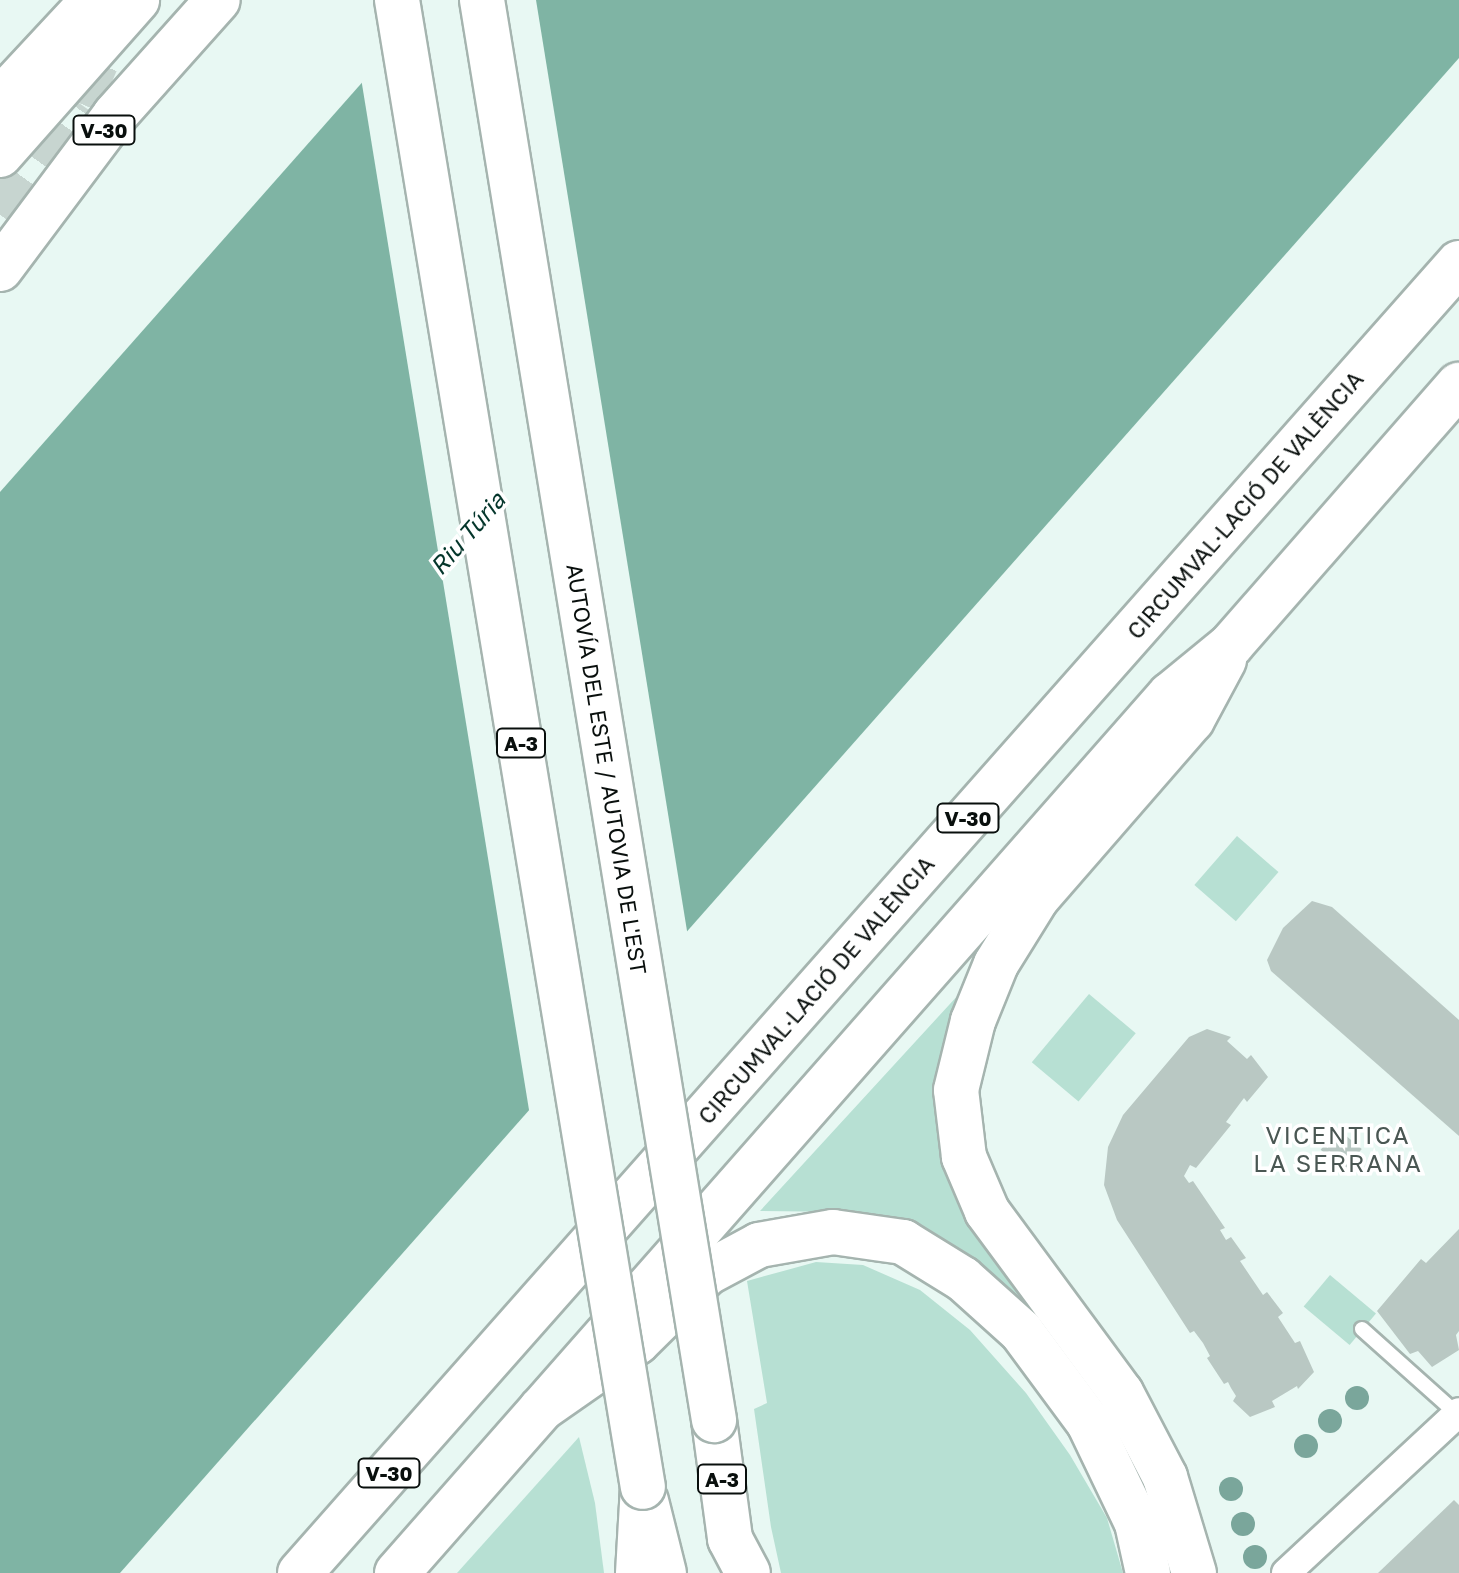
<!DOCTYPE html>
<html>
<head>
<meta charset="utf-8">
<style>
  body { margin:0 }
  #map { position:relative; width:1459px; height:1573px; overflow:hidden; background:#e8f8f3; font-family:"Golos Text",sans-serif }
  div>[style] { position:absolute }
  .green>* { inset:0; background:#b7e0d3; transform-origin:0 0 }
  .water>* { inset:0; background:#7fb4a4 }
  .pier>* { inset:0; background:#e8f8f3 }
  .building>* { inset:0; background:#b9c8c3; transform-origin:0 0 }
  .motorway-tunnel>* { height:44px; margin-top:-22px; transform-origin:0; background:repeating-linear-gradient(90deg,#c7d5d0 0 44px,transparent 0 66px) }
  .roads { filter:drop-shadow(2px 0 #a5b4af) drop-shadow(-2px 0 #a5b4af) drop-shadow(0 2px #a5b4af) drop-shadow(0 -2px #a5b4af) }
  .service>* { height:14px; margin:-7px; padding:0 7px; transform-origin:7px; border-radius:7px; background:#fff }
  .minor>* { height:28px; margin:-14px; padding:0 14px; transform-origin:14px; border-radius:14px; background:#fff }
  .primary>* { height:44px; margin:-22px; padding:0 22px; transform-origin:22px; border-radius:22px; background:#fff }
  .trunk>* { height:44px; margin:-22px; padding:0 22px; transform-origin:22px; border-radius:22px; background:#fff }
  .motorway>* { height:44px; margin:-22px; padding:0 22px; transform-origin:22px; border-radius:22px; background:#fff }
  .bridges { filter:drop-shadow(2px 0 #a5b4af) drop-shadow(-2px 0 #a5b4af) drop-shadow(0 2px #a5b4af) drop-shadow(0 -2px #a5b4af) }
  .motorway-bridge>* { height:44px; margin:-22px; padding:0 22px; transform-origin:22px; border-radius:22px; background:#fff }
  .trees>* { width:24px; height:24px; margin:-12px; border-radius:50%; background:#7aa69b }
  span { translate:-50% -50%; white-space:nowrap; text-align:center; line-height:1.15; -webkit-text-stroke:7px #fff; paint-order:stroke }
  .shield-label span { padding:2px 6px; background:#fff; border:2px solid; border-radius:6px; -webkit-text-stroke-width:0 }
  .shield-label { font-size:20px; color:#090f0d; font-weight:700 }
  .street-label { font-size:22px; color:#090f0d }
  .water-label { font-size:24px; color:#04362b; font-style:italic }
  .neighbourhood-label { font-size:24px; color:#4a5753; letter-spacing:2px }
</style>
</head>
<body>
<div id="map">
  <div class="green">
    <div style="left:1237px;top:836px;width:55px;height:65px;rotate:41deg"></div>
    <div style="clip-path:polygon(960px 993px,949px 1034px,941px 1088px,1127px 1436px,1179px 1573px,1166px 1573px,1095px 1400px,848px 1212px,760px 1211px)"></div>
    <div style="left:1089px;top:994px;width:61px;height:89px;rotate:40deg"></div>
    <div style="clip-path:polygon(816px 1262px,863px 1265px,920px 1290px,970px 1330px,1026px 1393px,1070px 1455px,1107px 1518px,1123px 1573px,781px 1573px,771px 1527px,754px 1409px,767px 1403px,747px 1281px)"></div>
    <div style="left:1330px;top:1275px;width:60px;height:41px;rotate:40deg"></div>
    <div style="clip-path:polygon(579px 1437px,595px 1503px,604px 1573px,457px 1573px)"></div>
  </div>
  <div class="water">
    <div style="clip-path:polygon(435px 0,1459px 0,1459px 58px,120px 1573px,0 1573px,0 492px)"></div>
  </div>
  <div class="pier">
    <div style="clip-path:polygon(429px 0,536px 0,688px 937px,530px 1116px,361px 78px)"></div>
  </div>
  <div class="building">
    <div style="clip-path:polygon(1312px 901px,1332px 907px,1459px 1020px,1459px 1136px,1271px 971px,1267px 960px,1283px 928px)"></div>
    <div style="clip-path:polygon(1207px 1029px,1231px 1037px,1227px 1041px,1247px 1059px,1251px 1055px,1268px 1077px,1247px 1102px,1244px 1098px,1226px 1122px,1231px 1125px,1196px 1168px,1190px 1165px,1184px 1176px,1189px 1183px,1193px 1181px,1225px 1228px,1220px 1230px,1226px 1240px,1231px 1237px,1246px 1258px,1240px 1261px,1263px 1295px,1267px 1292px,1283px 1313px,1278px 1317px,1295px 1343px,1300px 1341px,1314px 1372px,1298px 1389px,1297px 1386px,1272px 1401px,1275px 1407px,1250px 1417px,1233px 1401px,1236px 1396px,1231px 1388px,1228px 1382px,1224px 1384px,1207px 1358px,1210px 1356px,1203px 1343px,1194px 1331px,1190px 1333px,1117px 1220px,1104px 1185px,1108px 1147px,1123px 1115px,1189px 1037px)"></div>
    <div style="left:1338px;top:1129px;width:31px;height:27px;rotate:40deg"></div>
    <div style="clip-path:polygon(1459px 1229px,1459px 1331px,1456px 1335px,1459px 1350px,1432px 1367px,1418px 1351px,1410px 1354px,1377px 1311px,1421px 1259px,1426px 1263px)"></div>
    <div style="clip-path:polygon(1454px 1500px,1459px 1505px,1459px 1573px,1378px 1573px)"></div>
  </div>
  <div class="motorway-tunnel">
    <div style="left:0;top:215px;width:137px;rotate:-54.8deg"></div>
    <div style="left:79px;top:103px;width:66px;rotate:-66.9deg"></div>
  </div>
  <div class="roads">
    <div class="service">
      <div style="left:1362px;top:1329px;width:127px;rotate:41.8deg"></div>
    </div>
    <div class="minor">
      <div style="left:1286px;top:1573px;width:236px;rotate:-42.9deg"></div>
    </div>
    <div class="primary">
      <div style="left:646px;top:1501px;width:74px;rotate:76deg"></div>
    </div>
    <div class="trunk">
      <div style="left:0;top:155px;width:207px;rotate:-48.5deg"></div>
      <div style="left:397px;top:1573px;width:1170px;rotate:-48.64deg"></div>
      <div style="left:1170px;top:695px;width:79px;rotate:-39.3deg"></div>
      <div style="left:1231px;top:645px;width:346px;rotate:-48.8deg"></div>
      <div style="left:1194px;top:1573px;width:100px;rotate:-106.8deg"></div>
      <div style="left:1165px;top:1477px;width:95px;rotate:-117.6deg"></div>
      <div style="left:1121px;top:1393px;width:226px;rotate:-126.4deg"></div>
      <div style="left:987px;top:1211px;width:59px;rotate:-113.1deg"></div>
      <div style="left:964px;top:1157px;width:67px;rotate:-96.8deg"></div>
      <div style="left:956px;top:1090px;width:71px;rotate:-76.2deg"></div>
      <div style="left:973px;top:1021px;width:61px;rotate:-68deg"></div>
      <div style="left:996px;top:964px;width:78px;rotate:-58.2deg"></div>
      <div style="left:1037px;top:898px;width:236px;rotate:-49deg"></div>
      <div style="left:1192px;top:720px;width:68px;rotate:-61.9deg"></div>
    </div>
    <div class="motorway">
      <div style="left:0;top:100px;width:137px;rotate:-47.1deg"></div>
      <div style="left:0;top:269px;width:192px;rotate:-53.2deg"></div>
      <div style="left:115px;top:115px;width:154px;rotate:-48.2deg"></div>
      <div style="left:541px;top:1409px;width:117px;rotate:-34.9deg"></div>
      <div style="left:637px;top:1342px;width:98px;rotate:-44.6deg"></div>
      <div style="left:707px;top:1273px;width:59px;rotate:-28.3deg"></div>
      <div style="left:759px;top:1245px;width:75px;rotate:-10deg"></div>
      <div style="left:833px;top:1232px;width:71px;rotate:8.1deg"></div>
      <div style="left:903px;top:1242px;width:70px;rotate:31.7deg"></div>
      <div style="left:963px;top:1279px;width:78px;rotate:41.9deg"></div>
      <div style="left:1021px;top:1331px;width:114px;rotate:53.5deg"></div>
      <div style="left:1089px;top:1423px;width:111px;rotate:64.4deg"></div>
      <div style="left:1137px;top:1523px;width:51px;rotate:77.6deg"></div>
      <div style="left:714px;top:1420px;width:120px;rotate:82.3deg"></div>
      <div style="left:730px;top:1539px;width:38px;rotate:62deg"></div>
      <div style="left:300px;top:1573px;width:1749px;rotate:-48.5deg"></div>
      <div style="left:638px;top:1573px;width:86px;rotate:-86.7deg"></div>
    </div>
  </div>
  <div class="bridges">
    <div class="motorway-bridge">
      <div style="left:397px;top:0;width:1507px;rotate:80.61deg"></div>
      <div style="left:482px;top:0;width:1439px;rotate:80.72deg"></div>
    </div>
  </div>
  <div class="trees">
    <div style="left:1357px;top:1398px"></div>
    <div style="left:1330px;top:1421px"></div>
    <div style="left:1306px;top:1446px"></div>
    <div style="left:1231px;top:1489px"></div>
    <div style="left:1243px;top:1524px"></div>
    <div style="left:1255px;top:1557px"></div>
  </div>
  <div class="shield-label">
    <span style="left:104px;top:130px">V-30</span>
    <span style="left:521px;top:743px">A-3</span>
    <span style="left:968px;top:818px">V-30</span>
    <span style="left:389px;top:1473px">V-30</span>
    <span style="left:722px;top:1479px">A-3</span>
  </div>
  <div class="street-label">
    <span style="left:1245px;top:505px;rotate:-49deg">CIRCUMVAL·LACIÓ DE VALÈNCIA</span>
    <span style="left:607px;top:769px;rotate:81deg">AUTOVÍA DEL ESTE / AUTOVIA DE L'EST</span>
    <span style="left:816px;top:990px;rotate:-49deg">CIRCUMVAL·LACIÓ DE VALÈNCIA</span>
  </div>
  <div class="water-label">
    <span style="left:467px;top:533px;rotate:-49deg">Riu Túria</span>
  </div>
  <div class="neighbourhood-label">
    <span style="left:1338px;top:1149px">VICENTICA<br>LA SERRANA</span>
  </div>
</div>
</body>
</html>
